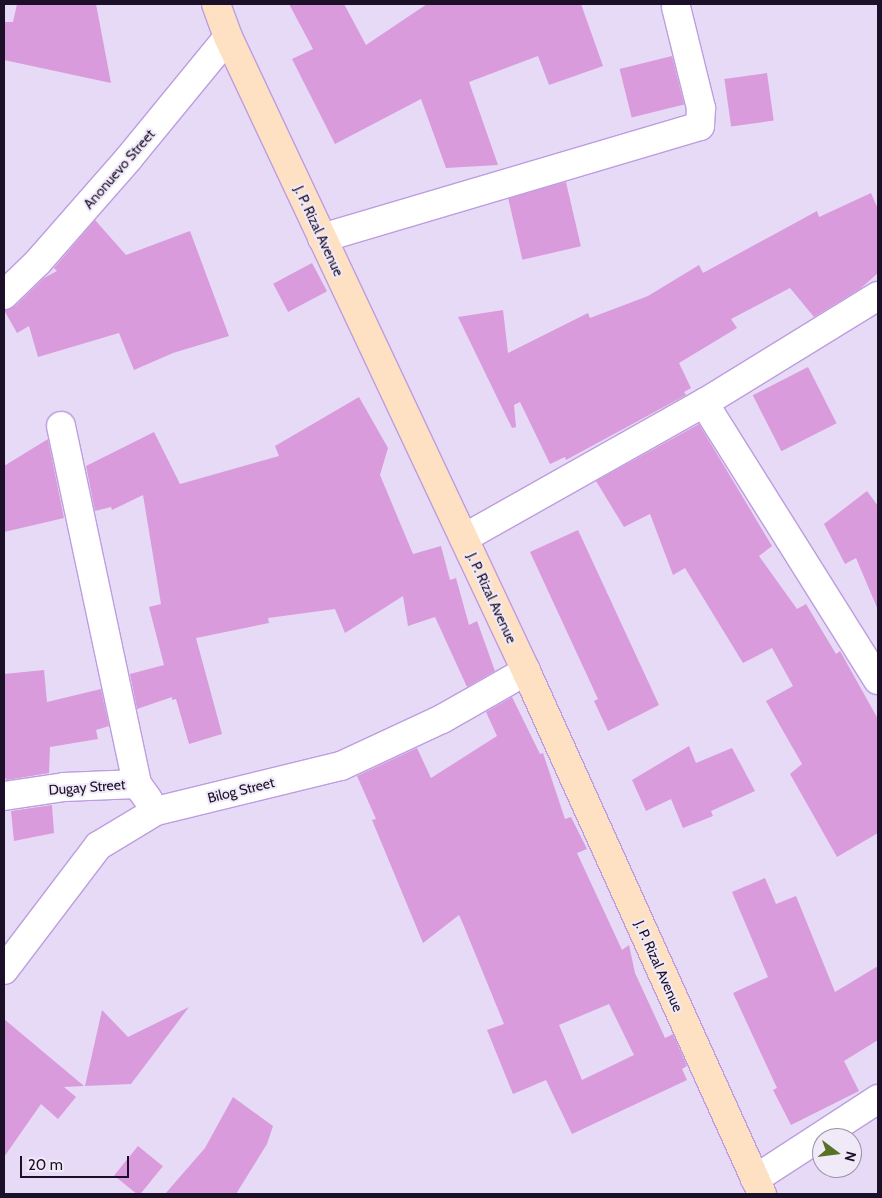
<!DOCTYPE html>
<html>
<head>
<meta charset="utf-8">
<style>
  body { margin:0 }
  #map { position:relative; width:882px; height:1198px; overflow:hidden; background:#e6daf6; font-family:Cabin,sans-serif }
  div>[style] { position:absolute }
  .building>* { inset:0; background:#da9bdc; transform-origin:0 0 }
  .roads { filter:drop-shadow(1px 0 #bd9de0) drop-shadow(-1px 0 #bd9de0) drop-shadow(0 1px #bd9de0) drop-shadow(0 -1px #bd9de0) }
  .minor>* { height:28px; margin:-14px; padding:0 14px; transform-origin:14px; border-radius:14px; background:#fff }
  .major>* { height:28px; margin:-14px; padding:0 14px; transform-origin:14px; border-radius:14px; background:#fee0c3 }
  span { translate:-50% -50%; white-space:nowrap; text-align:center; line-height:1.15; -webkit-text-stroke:4px #f0eaf8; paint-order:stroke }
  .street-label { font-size:14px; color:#1c0f28 }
  .frame { position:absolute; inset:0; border:5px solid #1c0f28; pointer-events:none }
  .north { position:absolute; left:812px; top:1128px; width:50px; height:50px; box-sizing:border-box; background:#f0eaf8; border:1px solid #9b92a5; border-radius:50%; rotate:105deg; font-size:14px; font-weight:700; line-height:20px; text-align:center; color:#1c0f28 }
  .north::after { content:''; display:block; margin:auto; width:18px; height:22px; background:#587225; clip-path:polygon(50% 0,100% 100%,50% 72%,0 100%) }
  .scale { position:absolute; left:20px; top:1156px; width:109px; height:22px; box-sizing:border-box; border:2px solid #1c0f28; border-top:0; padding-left:6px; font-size:15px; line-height:18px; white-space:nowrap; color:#1c0f28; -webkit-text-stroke:4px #f0eaf8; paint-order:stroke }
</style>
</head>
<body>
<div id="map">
  <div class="building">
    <div style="clip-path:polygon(17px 4px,96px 4px,111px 83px,4px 60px,4px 22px,13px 22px)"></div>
    <div style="clip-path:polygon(289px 4px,344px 4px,366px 45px,427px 4px,581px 4px,603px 66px,549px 85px,538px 56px,469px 82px,498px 165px,446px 168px,421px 99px,335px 144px,292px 59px,313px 49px)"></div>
    <div style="left:672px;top:56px;width:50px;height:54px;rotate:76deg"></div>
    <div style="left:767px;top:73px;width:48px;height:43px;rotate:82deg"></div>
    <div style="left:566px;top:182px;width:66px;height:60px;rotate:77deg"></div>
    <div style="clip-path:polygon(871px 193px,878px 209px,878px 273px,860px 289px,814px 317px,790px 288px,731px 319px,737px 328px,679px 363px,691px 388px,684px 392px,686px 395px,566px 460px,565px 457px,550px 464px,520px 402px,514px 405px,516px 427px,512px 428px,458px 317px,503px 310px,508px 353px,588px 313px,590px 318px,648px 296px,699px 265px,703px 273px,817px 211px,819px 217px)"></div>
    <div style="clip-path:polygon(95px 220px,126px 255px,190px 231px,229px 336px,173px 353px,134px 370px,119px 333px,38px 357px,29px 326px,17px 333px,4px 310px,15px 306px,44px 278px,57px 271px,54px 268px)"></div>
    <div style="left:312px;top:263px;width:32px;height:44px;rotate:62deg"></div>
    <div style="left:808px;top:367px;width:63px;height:62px;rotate:63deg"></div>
    <div style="clip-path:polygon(359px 397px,388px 448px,380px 475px,413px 554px,441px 546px,450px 580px,456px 578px,469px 625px,477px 621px,495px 671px,467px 687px,435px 617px,408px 626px,403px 596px,345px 633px,335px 609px,268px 618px,269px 623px,196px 638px,222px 734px,189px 744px,176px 699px,172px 700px,172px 697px,137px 709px,130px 674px,164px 665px,149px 607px,161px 604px,143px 495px,112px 510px,111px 507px,95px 511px,86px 466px,154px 432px,180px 484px,279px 456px,275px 446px)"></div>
    <div style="clip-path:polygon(699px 424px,772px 546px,759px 556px,797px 609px,806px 604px,836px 654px,840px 651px,878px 719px,878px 833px,837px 857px,790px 774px,802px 764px,766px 701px,793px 686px,772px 648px,743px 663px,685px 568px,673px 575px,650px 514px,624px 527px,596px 481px)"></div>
    <div style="clip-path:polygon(48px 439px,64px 518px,4px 532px,4px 466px)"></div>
    <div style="clip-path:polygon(867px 491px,878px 506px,878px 610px,856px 558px,845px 564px,824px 524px)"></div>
    <div style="clip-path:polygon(578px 530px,659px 705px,608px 731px,594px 701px,598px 699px,530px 552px)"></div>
    <div style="clip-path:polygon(44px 670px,47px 702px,101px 689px,109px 726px,96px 730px,98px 739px,50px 747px,49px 773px,7px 780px,4px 777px,4px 674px)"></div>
    <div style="clip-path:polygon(evenodd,512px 697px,540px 754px,543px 753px,565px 819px,571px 817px,587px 849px,577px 853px,622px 950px,629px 945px,635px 973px,665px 1038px,673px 1034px,687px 1066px,682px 1069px,687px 1080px,572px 1134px,546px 1080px,513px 1094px,487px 1030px,504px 1024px,463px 924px,459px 915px,423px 943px,372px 820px,376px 819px,357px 776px,417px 748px,431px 778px,497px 736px,486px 712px,512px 697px,609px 1004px,634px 1055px,582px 1080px,559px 1025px,609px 1004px)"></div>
    <div style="clip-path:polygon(689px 746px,696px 763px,732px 748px,755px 791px,711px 811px,713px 816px,683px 828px,671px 799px,646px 811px,632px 780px)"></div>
    <div style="clip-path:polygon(52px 805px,54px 833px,14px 841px,11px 811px)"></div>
    <div style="clip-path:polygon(765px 878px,776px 904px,796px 896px,835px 992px,878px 966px,878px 1040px,844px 1061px,859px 1091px,791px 1125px,773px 1090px,777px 1088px,733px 993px,768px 977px,732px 892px)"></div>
    <div style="clip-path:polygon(189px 1007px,131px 1084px,85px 1086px,102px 1010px,128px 1037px)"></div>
    <div style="clip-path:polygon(4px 1019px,84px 1086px,64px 1087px,76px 1097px,58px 1119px,41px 1104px,4px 1157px)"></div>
    <div style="clip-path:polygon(233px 1097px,273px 1126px,267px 1144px,236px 1194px,165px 1194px,205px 1148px)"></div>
    <div style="left:138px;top:1146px;width:32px;height:38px;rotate:39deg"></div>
  </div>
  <div class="roads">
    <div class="minor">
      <div style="left:322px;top:238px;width:394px;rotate:-16.5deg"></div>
      <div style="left:700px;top:126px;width:18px;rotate:-87deg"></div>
      <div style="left:701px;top:108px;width:104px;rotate:-103.9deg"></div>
      <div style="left:4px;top:295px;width:47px;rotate:-44.1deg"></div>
      <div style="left:38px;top:262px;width:138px;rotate:-48.8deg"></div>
      <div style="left:129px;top:158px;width:156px;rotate:-50.7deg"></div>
      <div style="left:704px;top:403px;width:327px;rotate:57.9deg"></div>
      <div style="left:61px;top:426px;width:366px;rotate:78deg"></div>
      <div style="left:464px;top:538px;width:275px;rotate:-29.4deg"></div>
      <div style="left:704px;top:403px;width:204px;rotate:-31.6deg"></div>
      <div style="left:4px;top:796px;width:61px;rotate:-8.5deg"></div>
      <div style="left:64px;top:787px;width:73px;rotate:-2.4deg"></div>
      <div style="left:137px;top:784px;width:19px;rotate:54deg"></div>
      <div style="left:4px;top:970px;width:156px;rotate:-52.8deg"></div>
      <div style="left:98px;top:846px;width:68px;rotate:-31.1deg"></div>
      <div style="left:156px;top:811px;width:190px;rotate:-13.7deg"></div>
      <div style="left:341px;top:766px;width:111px;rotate:-25deg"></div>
      <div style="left:442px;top:719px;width:97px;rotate:-29.7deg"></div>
      <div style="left:755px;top:1179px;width:147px;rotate:-33deg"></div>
    </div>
    <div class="major">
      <div style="left:216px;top:4px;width:35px;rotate:70deg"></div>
      <div style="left:228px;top:37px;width:701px;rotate:64.82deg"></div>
      <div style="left:526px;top:671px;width:574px;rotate:65.71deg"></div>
    </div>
  </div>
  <div class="street-label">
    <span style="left:119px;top:169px;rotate:-49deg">Anonuevo Street</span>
    <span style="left:319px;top:231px;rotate:65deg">J. P. Rizal Avenue</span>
    <span style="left:492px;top:598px;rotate:65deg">J. P. Rizal Avenue</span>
    <span style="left:87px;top:787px;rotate:-4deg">Dugay Street</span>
    <span style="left:241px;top:790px;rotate:-14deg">Bilog Street</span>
    <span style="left:659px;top:966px;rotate:66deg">J. P. Rizal Avenue</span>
  </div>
  <div class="frame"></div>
  <div class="north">N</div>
  <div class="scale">20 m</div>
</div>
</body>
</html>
